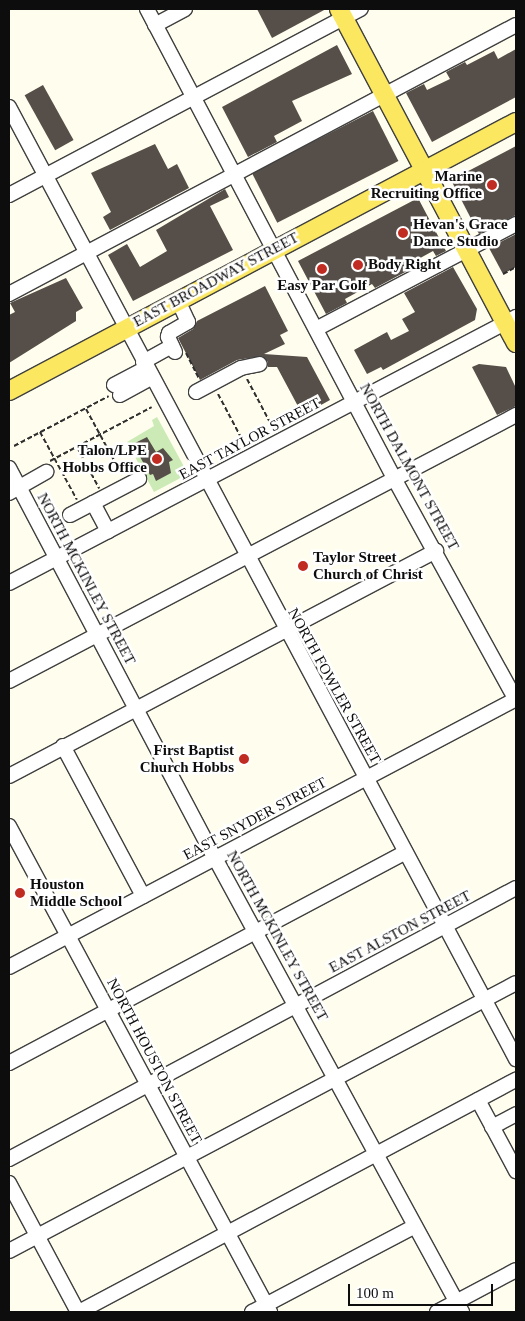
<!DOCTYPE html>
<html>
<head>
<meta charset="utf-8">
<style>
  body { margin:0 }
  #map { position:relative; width:525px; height:1321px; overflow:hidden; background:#fffded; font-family:"Times New Roman",serif }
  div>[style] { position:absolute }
  .green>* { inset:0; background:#cbeab6 }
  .building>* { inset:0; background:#564f49; transform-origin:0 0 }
  .path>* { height:2px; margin-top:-1px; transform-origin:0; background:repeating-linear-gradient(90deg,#2f2f2f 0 5px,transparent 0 7.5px) }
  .roads { filter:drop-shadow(1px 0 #404040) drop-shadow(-1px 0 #404040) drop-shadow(0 1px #404040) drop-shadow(0 -1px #404040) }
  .minor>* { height:14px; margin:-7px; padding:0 7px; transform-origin:7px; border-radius:7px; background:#fff }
  .major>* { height:18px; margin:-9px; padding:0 9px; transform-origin:9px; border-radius:9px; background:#fbe760 }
  .dots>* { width:14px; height:14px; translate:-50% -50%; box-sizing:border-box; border:2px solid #fff; border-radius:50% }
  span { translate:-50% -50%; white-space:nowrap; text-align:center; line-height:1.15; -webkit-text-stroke:5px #fff; paint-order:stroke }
  .poi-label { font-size:15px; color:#0d0d0d; font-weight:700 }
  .right { translate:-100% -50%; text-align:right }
  .left { translate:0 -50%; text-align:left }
  .street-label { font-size:15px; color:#0d0d0d }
  .frame { position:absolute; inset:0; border:10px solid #0d0d0d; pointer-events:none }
  .scale { position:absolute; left:348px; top:1284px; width:145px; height:22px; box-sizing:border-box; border:2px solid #0d0d0d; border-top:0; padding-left:6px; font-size:15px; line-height:18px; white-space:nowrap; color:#0d0d0d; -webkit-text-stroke:4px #fff; paint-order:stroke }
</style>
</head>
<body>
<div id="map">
  <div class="green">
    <div style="clip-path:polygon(157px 417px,188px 474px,154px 492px,127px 442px,154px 426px,152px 420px)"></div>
  </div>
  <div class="building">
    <div style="clip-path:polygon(257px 9px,326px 9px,272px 38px)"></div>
    <div style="clip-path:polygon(337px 45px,352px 74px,292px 101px,302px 121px,274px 136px,277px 142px,248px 157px,222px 107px)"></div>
    <div style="clip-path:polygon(516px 49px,516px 97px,432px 142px,406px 93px,424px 84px,427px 90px,450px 79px,446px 72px,465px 62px,467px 65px,494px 51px,498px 59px)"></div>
    <div style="left:43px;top:85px;width:63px;height:21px;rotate:61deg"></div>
    <div style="left:373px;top:111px;width:56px;height:136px;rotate:63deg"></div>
    <div style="clip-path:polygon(155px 144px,168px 169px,177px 164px,189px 188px,110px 230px,103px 217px,111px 212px,91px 173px)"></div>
    <div style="clip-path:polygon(516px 146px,516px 215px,479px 234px,451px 180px)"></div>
    <div style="clip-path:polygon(225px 189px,229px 197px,210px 206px,233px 250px,133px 301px,108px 255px,127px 244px,140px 267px,167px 251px,156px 230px)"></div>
    <div style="clip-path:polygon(418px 198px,446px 251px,436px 256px,433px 251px,413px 262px,409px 270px,375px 288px,372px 284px,345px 299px,347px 303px,326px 314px,298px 261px)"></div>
    <div style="clip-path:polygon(516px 234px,516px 267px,503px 274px,489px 248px)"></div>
    <div style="clip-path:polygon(453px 267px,477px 309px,475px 320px,383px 370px,381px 367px,367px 374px,354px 350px,387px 332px,391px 340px,409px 331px,402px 319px,415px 312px,404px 293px)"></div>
    <div style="clip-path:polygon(66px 278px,83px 308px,76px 312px,76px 321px,9px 363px,9px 315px,15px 312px,10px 303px)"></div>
    <div style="clip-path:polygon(265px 286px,288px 331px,280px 335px,285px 344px,264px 354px,307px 357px,330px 400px,312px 410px,309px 405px,300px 410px,277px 367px,268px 367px,268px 362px,262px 356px,237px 360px,200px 380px,178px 338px,193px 329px,197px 321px)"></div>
    <div style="clip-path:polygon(479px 364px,506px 367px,516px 388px,516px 406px,497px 415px,472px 367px)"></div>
    <div style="clip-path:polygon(147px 437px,156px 452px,163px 448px,173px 460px,169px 462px,171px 473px,156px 481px,153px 474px,150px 475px,133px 444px)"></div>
  </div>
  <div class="path">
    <div style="left:503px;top:274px;width:15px;rotate:-28deg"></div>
    <div style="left:186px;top:353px;width:28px;rotate:63deg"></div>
    <div style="left:247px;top:379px;width:58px;rotate:62.1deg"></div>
    <div style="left:218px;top:394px;width:58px;rotate:62.1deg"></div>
    <div style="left:86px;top:409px;width:75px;rotate:61.4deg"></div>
    <div style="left:40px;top:432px;width:77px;rotate:61.4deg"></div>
    <div style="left:14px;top:446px;width:107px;rotate:-27.8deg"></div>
    <div style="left:77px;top:447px;width:47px;rotate:61.8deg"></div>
    <div style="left:50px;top:461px;width:115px;rotate:-27.9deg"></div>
    <div style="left:51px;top:516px;width:8px;rotate:-30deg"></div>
  </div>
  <div class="roads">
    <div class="minor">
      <div style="left:147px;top:9px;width:532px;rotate:62.23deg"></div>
      <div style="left:395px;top:480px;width:251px;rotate:61.2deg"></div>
      <div style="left:155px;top:25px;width:34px;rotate:-28deg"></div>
      <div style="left:9px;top:107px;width:1079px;rotate:61.96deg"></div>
      <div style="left:9px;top:195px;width:398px;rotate:-27.9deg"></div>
      <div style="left:9px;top:294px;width:574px;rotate:-27.95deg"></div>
      <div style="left:316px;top:329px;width:226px;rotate:-27.7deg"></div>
      <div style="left:175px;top:352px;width:17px;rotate:-115deg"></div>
      <div style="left:168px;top:337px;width:4px;rotate:-76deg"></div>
      <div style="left:169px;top:333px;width:22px;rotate:-30deg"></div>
      <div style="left:188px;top:322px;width:23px;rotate:-115deg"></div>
      <div style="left:143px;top:362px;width:33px;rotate:-29deg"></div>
      <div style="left:114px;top:385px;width:36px;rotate:-28deg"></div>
      <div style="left:196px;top:392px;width:51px;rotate:-28.1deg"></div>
      <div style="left:241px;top:368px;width:19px;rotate:-12deg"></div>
      <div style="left:120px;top:395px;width:35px;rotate:-29deg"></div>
      <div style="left:9px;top:468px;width:441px;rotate:62.2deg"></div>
      <div style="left:215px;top:858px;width:517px;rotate:61.45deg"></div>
      <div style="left:9px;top:493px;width:43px;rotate:-29.6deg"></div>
      <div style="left:93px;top:503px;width:32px;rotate:62deg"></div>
      <div style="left:70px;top:515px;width:78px;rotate:-27.6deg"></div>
      <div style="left:9px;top:583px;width:573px;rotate:-27.68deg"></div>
      <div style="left:9px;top:681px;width:573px;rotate:-27.68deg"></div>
      <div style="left:63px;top:746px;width:170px;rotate:61.9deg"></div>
      <div style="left:9px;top:776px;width:483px;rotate:-27.8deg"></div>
      <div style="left:9px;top:826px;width:552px;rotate:61.76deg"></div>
      <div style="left:9px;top:967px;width:573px;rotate:-27.86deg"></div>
      <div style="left:9px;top:1063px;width:449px;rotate:-28deg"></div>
      <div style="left:478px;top:1100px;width:81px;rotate:61.8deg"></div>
      <div style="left:492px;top:1127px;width:27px;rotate:-28deg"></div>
      <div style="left:9px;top:1159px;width:575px;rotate:-28.13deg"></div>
      <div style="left:9px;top:1183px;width:146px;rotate:61.9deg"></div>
      <div style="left:9px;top:1251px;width:573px;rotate:-27.86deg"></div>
      <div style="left:79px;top:1312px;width:495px;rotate:-28deg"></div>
      <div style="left:252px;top:1312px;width:184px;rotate:-27.8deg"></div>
      <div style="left:437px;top:1312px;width:89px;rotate:-28deg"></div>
    </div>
    <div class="major">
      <div style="left:339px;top:9px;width:378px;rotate:62.1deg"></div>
      <div style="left:9px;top:391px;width:574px;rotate:-27.95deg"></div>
    </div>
  </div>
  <div class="dots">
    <div style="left:492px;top:185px;background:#c02c22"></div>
    <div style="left:403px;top:233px;background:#c02c22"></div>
    <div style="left:358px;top:265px;background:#c02c22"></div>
    <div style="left:322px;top:269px;background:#c02c22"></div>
    <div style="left:157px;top:459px;background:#c02c22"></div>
    <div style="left:303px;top:566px;background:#c02c22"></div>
    <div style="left:244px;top:759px;background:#c02c22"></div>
    <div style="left:20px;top:893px;background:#c02c22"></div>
  </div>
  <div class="poi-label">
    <span class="right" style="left:482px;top:185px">Marine<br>Recruiting Office</span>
    <span class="left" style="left:413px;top:233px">Hevan's Grace<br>Dance Studio</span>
    <span class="left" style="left:368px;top:265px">Body Right</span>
    <span style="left:322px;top:286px">Easy Par Golf</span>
    <span class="right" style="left:147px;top:459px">Talon/LPE<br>Hobbs Office</span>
    <span class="left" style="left:313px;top:566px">Taylor Street<br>Church of Christ</span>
    <span class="right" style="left:234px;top:759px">First Baptist<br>Church Hobbs</span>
    <span class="left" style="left:30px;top:893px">Houston<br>Middle School</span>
  </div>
  <div class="street-label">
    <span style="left:216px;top:280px;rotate:-28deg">EAST BROADWAY STREET</span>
    <span style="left:250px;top:439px;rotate:-28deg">EAST TAYLOR STREET</span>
    <span style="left:409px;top:467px;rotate:61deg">NORTH DALMONT STREET</span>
    <span style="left:86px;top:579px;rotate:62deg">NORTH MCKINLEY STREET</span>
    <span style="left:334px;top:686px;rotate:61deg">NORTH FOWLER STREET</span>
    <span style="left:255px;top:819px;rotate:-28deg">EAST SNYDER STREET</span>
    <span style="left:400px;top:932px;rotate:-28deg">EAST ALSTON STREET</span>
    <span style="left:277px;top:936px;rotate:61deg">NORTH MCKINLEY STREET</span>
    <span style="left:154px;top:1061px;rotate:62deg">NORTH HOUSTON STREET</span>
  </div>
  <div class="frame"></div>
  <div class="scale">100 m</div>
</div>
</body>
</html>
